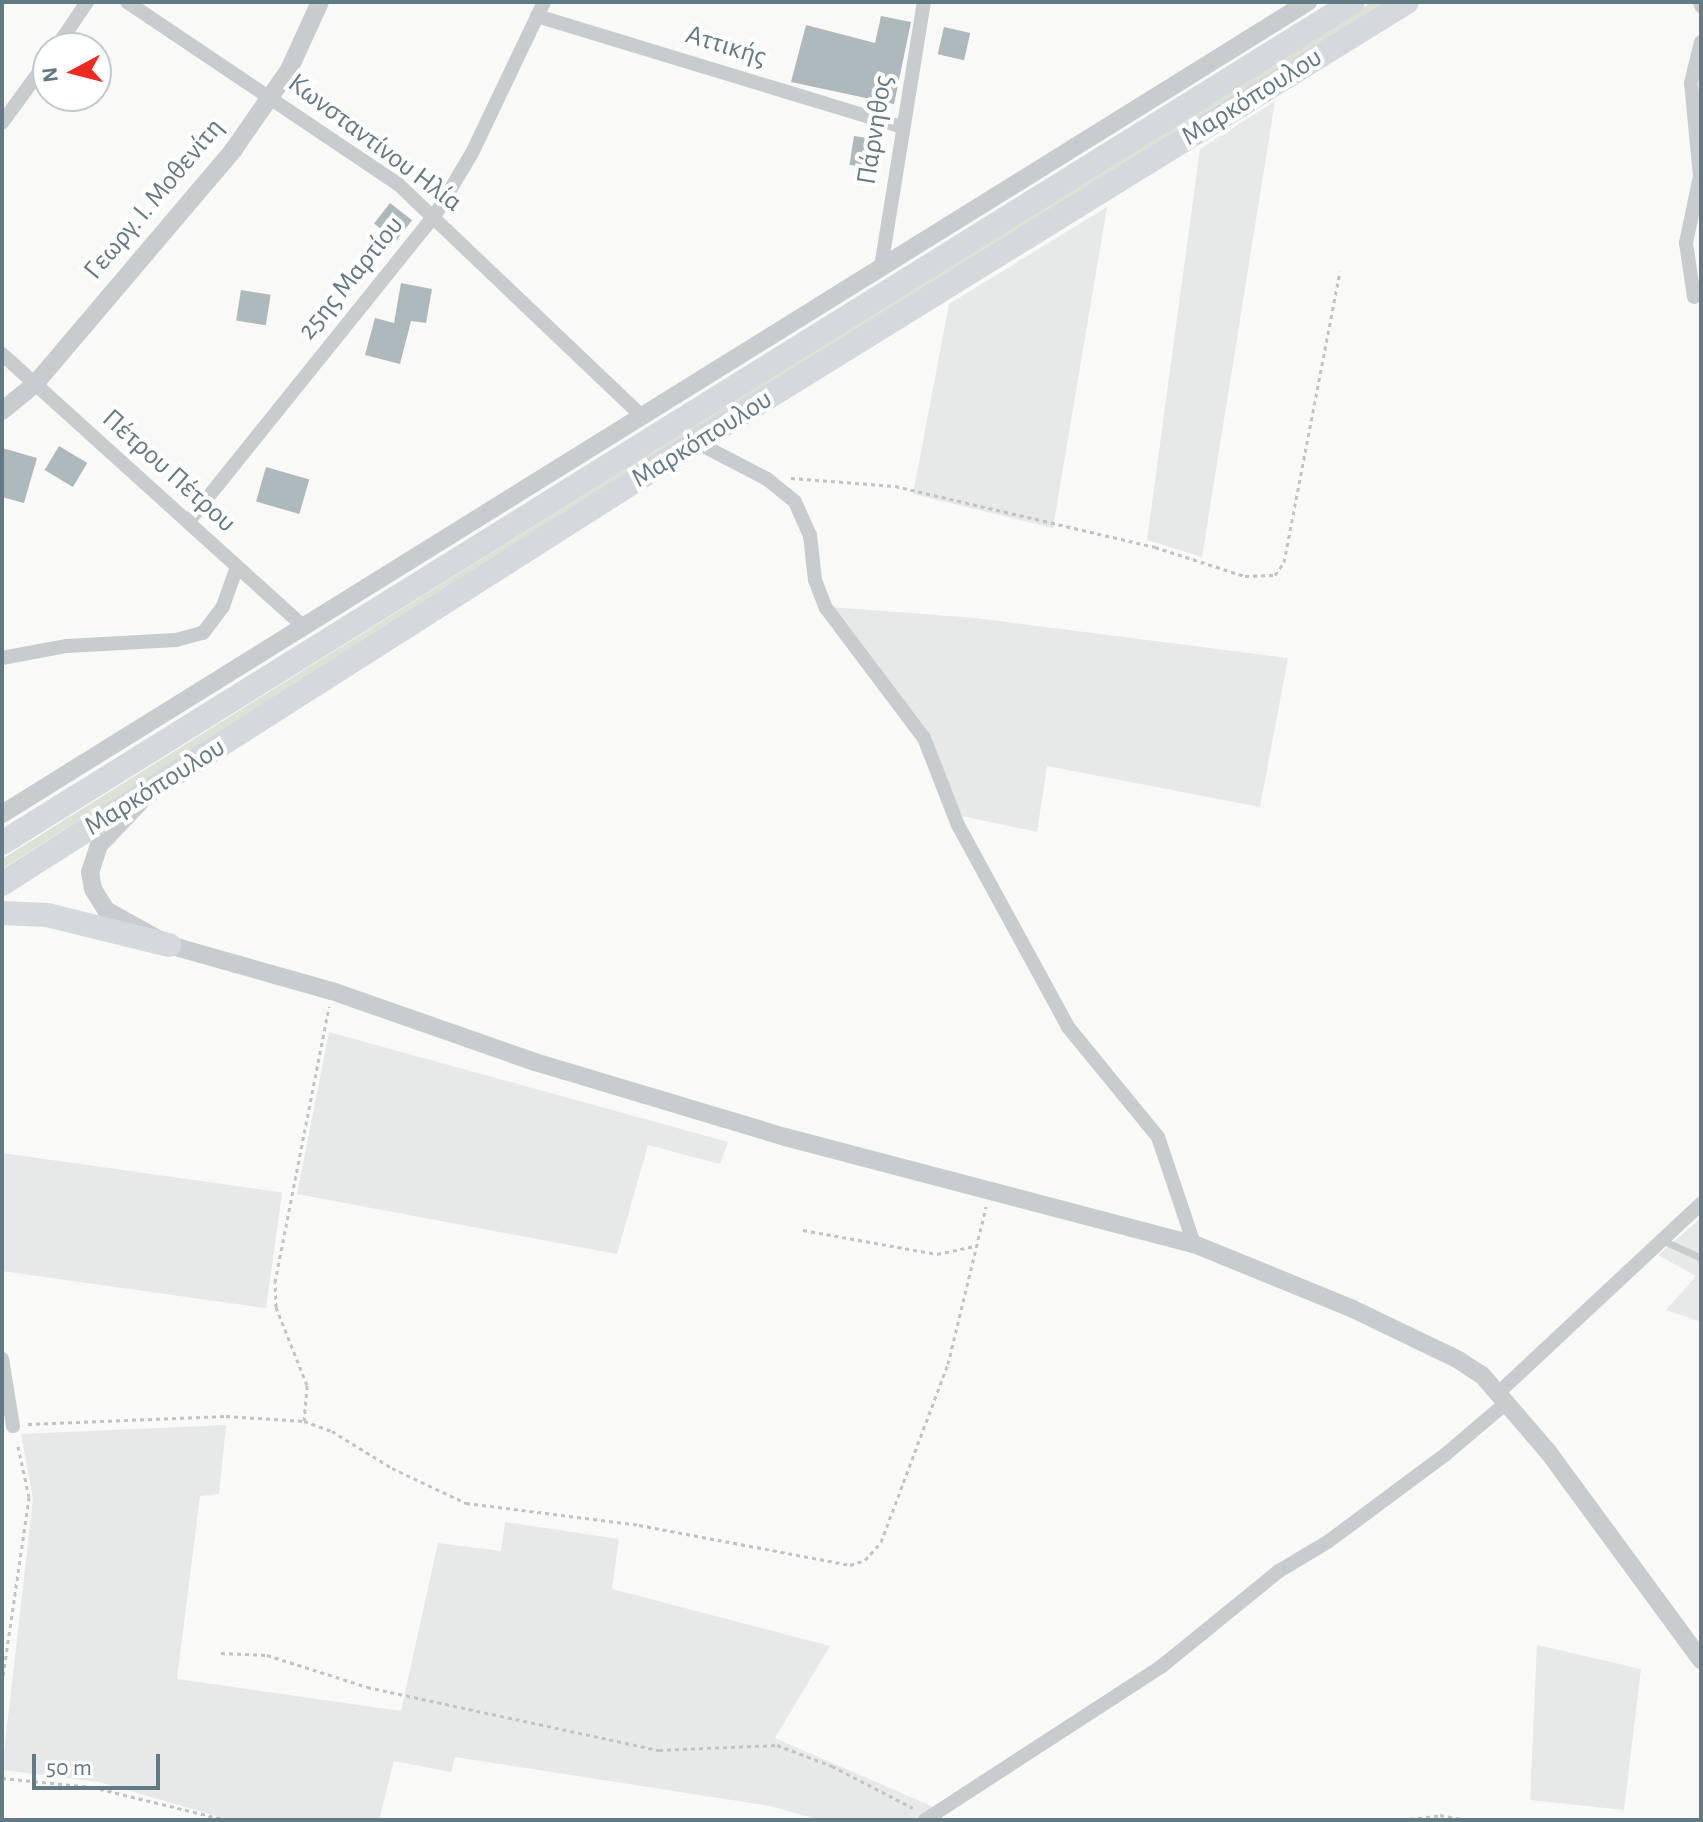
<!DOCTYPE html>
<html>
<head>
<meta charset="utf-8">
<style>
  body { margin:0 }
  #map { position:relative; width:1703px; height:1822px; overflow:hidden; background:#f9f9f7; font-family:"Alegreya Sans",sans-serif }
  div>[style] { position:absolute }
  .built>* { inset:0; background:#e7e9e8; transform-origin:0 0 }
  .green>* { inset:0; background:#dde2d7 }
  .building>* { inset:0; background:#adb9bc; transform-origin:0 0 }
  .path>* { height:3px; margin-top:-1.5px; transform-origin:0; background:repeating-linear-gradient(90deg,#c0c4c5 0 4px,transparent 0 8px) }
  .service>* { height:7px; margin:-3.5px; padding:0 3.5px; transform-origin:3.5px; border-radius:3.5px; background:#c7cccf }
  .minor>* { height:14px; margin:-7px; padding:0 7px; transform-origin:7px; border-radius:7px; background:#c7cccf }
  .tertiary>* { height:18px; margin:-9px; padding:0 9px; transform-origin:9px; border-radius:9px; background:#c7cccf }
  .trunk>* { height:24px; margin:-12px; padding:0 12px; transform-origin:12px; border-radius:12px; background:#d3d9dc }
  span { translate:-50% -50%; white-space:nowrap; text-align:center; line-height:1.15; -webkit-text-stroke:8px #fff; paint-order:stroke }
  .street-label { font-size:28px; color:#627a84 }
  .frame { position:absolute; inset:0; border:4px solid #627a84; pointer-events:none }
  .north { position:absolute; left:32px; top:32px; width:80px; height:80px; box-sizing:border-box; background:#fff; border:2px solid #c0cace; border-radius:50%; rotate:263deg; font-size:22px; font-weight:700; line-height:32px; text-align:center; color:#627a84 }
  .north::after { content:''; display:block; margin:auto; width:28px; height:36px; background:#ef2b21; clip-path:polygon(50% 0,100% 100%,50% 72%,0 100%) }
  .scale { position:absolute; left:32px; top:1754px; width:128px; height:36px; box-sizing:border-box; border:4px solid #627a84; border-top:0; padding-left:10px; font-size:24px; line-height:28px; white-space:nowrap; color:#627a84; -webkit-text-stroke:6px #fff; paint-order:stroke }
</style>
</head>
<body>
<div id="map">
  <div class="built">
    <div style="clip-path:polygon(1275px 101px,1202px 557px,1147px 540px,1200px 149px)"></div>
    <div style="clip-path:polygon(1107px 207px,1053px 528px,913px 494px,949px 304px)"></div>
    <div style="clip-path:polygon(830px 607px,976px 618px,1288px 658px,1260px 807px,1047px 766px,1037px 832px,962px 816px,927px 736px)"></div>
    <div style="clip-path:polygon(329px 1032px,728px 1142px,720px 1164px,648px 1145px,617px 1254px,297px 1194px)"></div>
    <div style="left:2px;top:1153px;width:283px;height:117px;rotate:8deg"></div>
    <div style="clip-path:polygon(1701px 1218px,1701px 1322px,1666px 1310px,1696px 1276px,1658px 1255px)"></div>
    <div style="clip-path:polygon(226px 1425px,219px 1494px,200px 1496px,177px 1679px,401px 1711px,438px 1543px,501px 1551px,505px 1522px,619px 1539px,612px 1589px,830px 1646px,775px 1738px,936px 1808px,916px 1820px,820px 1820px,770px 1806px,455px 1757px,451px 1772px,394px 1761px,379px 1820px,230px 1820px,99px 1782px,2px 1770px,33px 1499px,21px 1434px)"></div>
    <div style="clip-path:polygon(1537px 1645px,1641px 1669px,1624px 1810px,1530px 1800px)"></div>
  </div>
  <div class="green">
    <div style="clip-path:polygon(1372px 2px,1384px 2px,2px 869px,2px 859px)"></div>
  </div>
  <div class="building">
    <div style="clip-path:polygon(881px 16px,911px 22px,894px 104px,791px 82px,806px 25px,875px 43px)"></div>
    <div style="left:944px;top:27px;width:27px;height:28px;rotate:13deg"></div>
    <div style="left:854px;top:136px;width:26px;height:29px;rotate:9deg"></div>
    <div style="left:390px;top:203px;width:28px;height:26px;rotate:38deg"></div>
    <div style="clip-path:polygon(401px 283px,432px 289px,426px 323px,411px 321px,400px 364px,365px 355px,375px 318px,394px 323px)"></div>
    <div style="left:241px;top:290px;width:30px;height:31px;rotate:9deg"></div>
    <div style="left:59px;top:446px;width:33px;height:28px;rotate:31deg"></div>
    <div style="clip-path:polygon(2px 448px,37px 458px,24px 503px,2px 497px)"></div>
    <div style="left:266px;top:467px;width:45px;height:36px;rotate:16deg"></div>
  </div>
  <div class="path">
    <div style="left:791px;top:478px;width:104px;rotate:4.4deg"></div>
    <div style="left:895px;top:486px;width:267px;rotate:13.2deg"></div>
    <div style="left:1155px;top:547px;width:95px;rotate:17.9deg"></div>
    <div style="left:1245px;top:576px;width:30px;rotate:-2deg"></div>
    <div style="left:1275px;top:575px;width:16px;rotate:-55deg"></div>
    <div style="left:1284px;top:562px;width:296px;rotate:-79.1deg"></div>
    <div style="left:803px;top:1230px;width:136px;rotate:10.2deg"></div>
    <div style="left:937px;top:1254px;width:39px;rotate:-12deg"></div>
    <div style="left:304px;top:1421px;width:36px;rotate:-85deg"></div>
    <div style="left:307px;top:1385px;width:84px;rotate:-111.7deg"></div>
    <div style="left:276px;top:1307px;width:25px;rotate:-92deg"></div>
    <div style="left:275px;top:1282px;width:281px;rotate:-78.9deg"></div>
    <div style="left:28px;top:1424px;width:198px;rotate:-2.3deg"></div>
    <div style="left:226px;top:1416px;width:78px;rotate:3.7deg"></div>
    <div style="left:304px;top:1421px;width:30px;rotate:20deg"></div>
    <div style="left:332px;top:1431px;width:70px;rotate:31.7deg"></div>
    <div style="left:392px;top:1468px;width:82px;rotate:25.3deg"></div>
    <div style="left:466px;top:1503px;width:174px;rotate:7.2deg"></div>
    <div style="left:639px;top:1525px;width:215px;rotate:10.7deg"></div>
    <div style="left:850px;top:1565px;width:16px;rotate:-18deg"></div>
    <div style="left:865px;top:1560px;width:24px;rotate:-48deg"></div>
    <div style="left:881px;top:1542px;width:190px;rotate:-69.4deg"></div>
    <div style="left:948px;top:1364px;width:162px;rotate:-76.4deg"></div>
    <div style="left:221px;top:1653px;width:46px;rotate:2.5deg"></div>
    <div style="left:267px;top:1655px;width:105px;rotate:17.7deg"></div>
    <div style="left:367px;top:1687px;width:299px;rotate:12.2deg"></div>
    <div style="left:659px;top:1750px;width:118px;rotate:-2.4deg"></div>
    <div style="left:777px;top:1745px;width:59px;rotate:20.9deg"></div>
    <div style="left:832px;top:1766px;width:91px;rotate:27.4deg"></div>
    <div style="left:2px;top:1683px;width:188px;rotate:-81.7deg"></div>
    <div style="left:29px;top:1497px;width:56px;rotate:-102.3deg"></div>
    <div style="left:2px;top:1778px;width:90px;rotate:5.7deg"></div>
    <div style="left:92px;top:1787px;width:139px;rotate:13.7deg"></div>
    <div style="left:1402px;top:1820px;width:38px;rotate:-7deg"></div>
    <div style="left:1440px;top:1815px;width:25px;rotate:11deg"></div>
  </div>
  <div class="service">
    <div style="left:1664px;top:1241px;width:41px;rotate:24.7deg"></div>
  </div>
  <div class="minor">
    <div style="left:127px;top:2px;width:326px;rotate:33.9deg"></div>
    <div style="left:398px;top:184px;width:337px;rotate:43.6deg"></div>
    <div style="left:1700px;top:2px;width:4px;rotate:76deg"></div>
    <div style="left:537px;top:16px;width:379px;rotate:16.9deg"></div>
    <div style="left:56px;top:48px;width:55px;rotate:-56deg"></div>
    <div style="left:2px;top:123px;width:78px;rotate:-53.9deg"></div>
    <div style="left:881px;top:267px;width:268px;rotate:-80.8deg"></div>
    <div style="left:1694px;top:297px;width:55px;rotate:-98.4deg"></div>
    <div style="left:1686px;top:243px;width:68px;rotate:-78.2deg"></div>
    <div style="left:1700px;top:176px;width:93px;rotate:-95.5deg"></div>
    <div style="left:1691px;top:83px;width:42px;rotate:-76.3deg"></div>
    <div style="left:2px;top:354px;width:404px;rotate:42.1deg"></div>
    <div style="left:696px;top:442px;width:80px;rotate:27.5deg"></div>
    <div style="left:767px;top:479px;width:36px;rotate:39deg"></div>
    <div style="left:795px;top:502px;width:36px;rotate:66deg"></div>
    <div style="left:810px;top:535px;width:45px;rotate:83.7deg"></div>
    <div style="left:815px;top:580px;width:30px;rotate:69deg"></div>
    <div style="left:826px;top:608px;width:163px;rotate:53deg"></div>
    <div style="left:924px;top:738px;width:93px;rotate:68.7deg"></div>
    <div style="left:958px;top:825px;width:230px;rotate:61.4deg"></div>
    <div style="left:1068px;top:1027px;width:142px;rotate:50.7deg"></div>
    <div style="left:1158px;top:1137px;width:113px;rotate:71.4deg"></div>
    <div style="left:188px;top:522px;width:394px;rotate:-51.2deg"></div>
    <div style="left:435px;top:215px;width:72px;rotate:-59.2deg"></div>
    <div style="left:472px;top:153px;width:167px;rotate:-64.5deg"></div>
    <div style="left:2px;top:658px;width:66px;rotate:-10.5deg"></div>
    <div style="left:67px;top:646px;width:109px;rotate:-3.2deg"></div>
    <div style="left:176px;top:640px;width:28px;rotate:-15deg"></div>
    <div style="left:203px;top:633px;width:34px;rotate:-53deg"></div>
    <div style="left:223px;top:606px;width:41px;rotate:-70.3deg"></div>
    <div style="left:2px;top:1359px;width:68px;rotate:80.7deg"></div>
    <div style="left:1497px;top:1394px;width:279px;rotate:-43deg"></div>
    <div style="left:925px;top:1820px;width:283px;rotate:-33deg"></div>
    <div style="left:1162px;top:1666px;width:151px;rotate:-39.1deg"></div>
    <div style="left:1279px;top:1571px;width:58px;rotate:-31deg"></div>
    <div style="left:1329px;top:1541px;width:146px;rotate:-36.6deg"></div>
    <div style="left:1446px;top:1454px;width:77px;rotate:-40.3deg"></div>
  </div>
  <div class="tertiary">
    <div style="left:2px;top:411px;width:43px;rotate:-39.3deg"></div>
    <div style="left:35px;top:384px;width:308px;rotate:-49.7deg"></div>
    <div style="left:234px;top:149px;width:96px;rotate:-55.2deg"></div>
    <div style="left:289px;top:70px;width:75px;rotate:-65.5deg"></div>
    <div style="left:140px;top:802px;width:59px;rotate:133.6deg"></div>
    <div style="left:99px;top:845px;width:28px;rotate:108deg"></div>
    <div style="left:90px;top:872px;width:17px;rotate:80deg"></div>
    <div style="left:93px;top:889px;width:25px;rotate:58deg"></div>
    <div style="left:106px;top:910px;width:72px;rotate:29.1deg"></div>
    <div style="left:169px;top:945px;width:169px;rotate:15.8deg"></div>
    <div style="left:332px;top:991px;width:215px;rotate:19.3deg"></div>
    <div style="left:535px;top:1062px;width:261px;rotate:16.7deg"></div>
    <div style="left:785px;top:1137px;width:423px;rotate:14.7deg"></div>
    <div style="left:1194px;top:1244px;width:172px;rotate:22.2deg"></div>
    <div style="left:1353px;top:1309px;width:115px;rotate:25.7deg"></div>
    <div style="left:1457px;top:1359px;width:30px;rotate:33deg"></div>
    <div style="left:1482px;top:1375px;width:103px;rotate:49.3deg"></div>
    <div style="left:1549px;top:1453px;width:257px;rotate:53.7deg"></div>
    <div style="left:2px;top:814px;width:1538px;rotate:-31.87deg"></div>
  </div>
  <div class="trunk">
    <div style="left:2px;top:843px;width:1591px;rotate:-31.9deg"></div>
    <div style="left:2px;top:884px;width:823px;rotate:-32.49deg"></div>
    <div style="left:696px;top:442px;width:836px;rotate:-31.75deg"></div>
    <div style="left:2px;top:913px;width:45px;rotate:2.5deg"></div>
    <div style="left:47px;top:915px;width:126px;rotate:13.8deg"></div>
  </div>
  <div class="street-label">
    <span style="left:726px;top:46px;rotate:17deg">Αττικής</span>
    <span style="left:1252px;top:97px;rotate:-32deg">Μαρκόπουλου</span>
    <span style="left:875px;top:130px;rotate:-81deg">Πάρνηθος</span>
    <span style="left:375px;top:143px;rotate:37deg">Κωνσταντίνου Ηλία</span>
    <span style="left:154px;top:199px;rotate:-50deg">Γεωργ. Ι. Μοθενίτη</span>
    <span style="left:351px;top:278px;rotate:-51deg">25ης Μαρτίου</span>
    <span style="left:702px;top:439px;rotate:-32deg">Μαρκόπουλου</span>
    <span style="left:169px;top:471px;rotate:42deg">Πέτρου Πέτρου</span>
    <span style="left:155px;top:787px;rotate:-32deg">Μαρκόπουλου</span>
  </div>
  <div class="frame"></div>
  <div class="north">N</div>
  <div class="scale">50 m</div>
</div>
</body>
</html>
